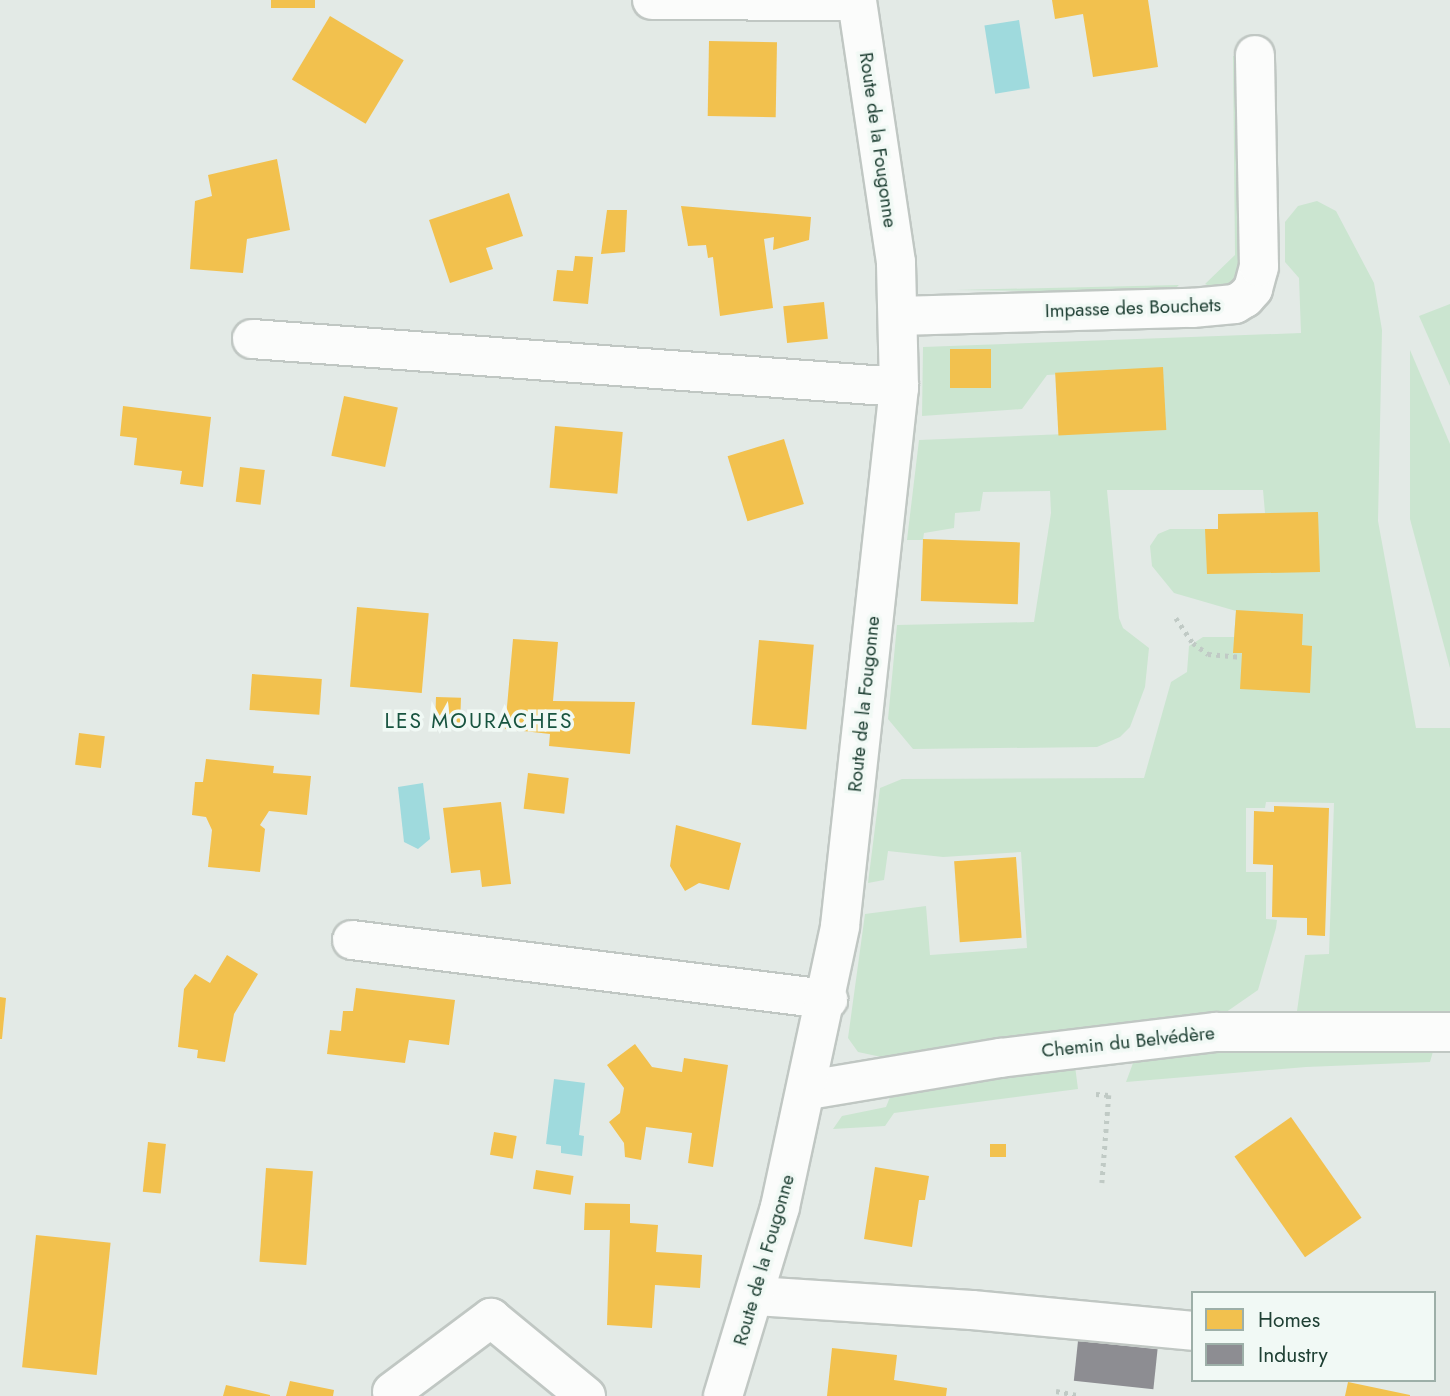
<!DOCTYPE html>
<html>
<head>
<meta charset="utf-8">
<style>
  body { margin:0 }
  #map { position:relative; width:1450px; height:1396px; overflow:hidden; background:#e3eae6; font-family:Jost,sans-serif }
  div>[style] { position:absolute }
  .green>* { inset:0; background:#cbe5d0 }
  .water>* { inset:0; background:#9fdadd; transform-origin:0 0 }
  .homes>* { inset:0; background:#f2c14e; transform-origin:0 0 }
  .industry>* { inset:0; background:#8d8d92; transform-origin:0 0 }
  .path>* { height:4.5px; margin-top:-2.25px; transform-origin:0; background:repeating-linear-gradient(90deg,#c0cac5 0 3.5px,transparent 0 8.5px) }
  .roads { filter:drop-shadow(2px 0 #c0c7c3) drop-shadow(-2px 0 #c0c7c3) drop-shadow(0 2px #c0c7c3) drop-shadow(0 -2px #c0c7c3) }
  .minor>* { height:38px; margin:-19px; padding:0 19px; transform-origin:19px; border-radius:19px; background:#fbfcfb }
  span { translate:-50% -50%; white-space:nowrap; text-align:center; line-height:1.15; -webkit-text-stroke:7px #f1f9f5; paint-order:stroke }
  .street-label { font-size:19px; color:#1f4034 }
  .neighbourhood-label { font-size:21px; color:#185440; letter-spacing:2px }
  .legend { position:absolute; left:1191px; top:1291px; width:245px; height:91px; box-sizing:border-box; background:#f1f9f5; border:2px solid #9dafa8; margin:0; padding:9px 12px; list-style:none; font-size:21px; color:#1f4034 }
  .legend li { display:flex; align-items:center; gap:14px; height:35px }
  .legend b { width:35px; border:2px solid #9dafa8 }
</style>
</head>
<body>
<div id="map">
  <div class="green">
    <div style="clip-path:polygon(1244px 55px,1244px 254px,1233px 280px,1218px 290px,1205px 284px,1235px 255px,1233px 56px)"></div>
    <div style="clip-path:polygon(1317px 201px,1336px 211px,1374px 283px,1382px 330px,1378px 521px,1416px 728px,1450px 728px,1450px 1020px,1296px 1018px,1305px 955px,1329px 954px,1334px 803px,1266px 802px,1265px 808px,1246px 808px,1246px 872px,1266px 872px,1266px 919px,1277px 920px,1276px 928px,1258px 990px,1219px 1017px,886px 1058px,858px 1052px,848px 1038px,865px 914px,926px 906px,930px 955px,1027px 948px,1021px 852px,943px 857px,888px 851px,884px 880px,868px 883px,880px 788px,902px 779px,1144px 778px,1171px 682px,1187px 672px,1189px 646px,1203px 637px,1234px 637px,1236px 611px,1174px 593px,1152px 566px,1150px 546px,1158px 534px,1170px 529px,1218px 529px,1218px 514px,1265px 513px,1263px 490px,1107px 490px,1119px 618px,1123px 628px,1149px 648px,1145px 687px,1130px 727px,1120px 737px,1097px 747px,913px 749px,888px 719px,897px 625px,1034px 622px,1051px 513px,1050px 491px,983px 492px,980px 511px,955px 513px,954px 528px,924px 533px,923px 540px,907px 540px,919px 440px,1165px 430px,1162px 368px,1047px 375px,1022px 409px,922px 416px,923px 347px,1301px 333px,1299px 278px,1285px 262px,1285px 222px,1298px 206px)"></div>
    <div style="clip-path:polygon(1179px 285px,1170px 293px,956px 290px)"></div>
    <div style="clip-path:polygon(1450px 304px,1450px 386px,1419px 316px)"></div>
    <div style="clip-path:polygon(1410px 350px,1450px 444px,1450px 668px,1410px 519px)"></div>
    <div style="clip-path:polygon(1282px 1044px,1434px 1048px,1430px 1062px,1306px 1067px,1126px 1082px,1136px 1055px)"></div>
    <div style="clip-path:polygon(1075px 1066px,1078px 1089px,894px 1113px,885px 1126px,833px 1129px,842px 1116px,886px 1107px,890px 1097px,961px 1076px)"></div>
  </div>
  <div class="water">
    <div style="left:1019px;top:20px;width:69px;height:35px;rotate:81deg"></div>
    <div style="clip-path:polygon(423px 783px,430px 839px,418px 849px,404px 842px,398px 787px)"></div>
    <div style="clip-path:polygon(554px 1079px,585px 1083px,579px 1135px,584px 1136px,582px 1156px,561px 1153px,561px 1146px,546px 1144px)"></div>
  </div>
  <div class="homes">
    <div style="left:271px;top:0;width:44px;height:8px"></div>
    <div style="clip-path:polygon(1052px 0,1148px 0,1158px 67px,1093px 77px,1083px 14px,1055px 19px)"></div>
    <div style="left:330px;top:16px;width:86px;height:74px;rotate:31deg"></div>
    <div style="left:709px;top:41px;width:68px;height:75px;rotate:1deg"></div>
    <div style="clip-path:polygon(277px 159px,290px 230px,247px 239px,243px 273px,190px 269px,195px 201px,212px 196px,208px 175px)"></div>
    <div style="clip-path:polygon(509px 193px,523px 236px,486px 248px,493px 269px,450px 283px,429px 220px)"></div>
    <div style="clip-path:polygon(681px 206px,811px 217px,809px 240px,773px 250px,774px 237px,764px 239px,773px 308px,720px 316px,713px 257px,708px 258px,706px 245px,688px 246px)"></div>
    <div style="clip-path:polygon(607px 210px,627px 210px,625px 252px,601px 254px)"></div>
    <div style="clip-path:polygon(575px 256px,593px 257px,588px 304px,553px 301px,557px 270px,573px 271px)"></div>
    <div style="left:824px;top:302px;width:37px;height:41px;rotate:84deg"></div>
    <div style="left:950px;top:349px;width:41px;height:39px"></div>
    <div style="left:1163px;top:367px;width:63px;height:108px;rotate:87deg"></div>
    <div style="left:344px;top:396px;width:55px;height:61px;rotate:12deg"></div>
    <div style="clip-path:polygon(123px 406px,211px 417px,203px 487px,180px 484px,182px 471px,134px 465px,137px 438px,120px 436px)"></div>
    <div style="left:555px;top:426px;width:68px;height:62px;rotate:5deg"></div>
    <div style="left:784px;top:439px;width:68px;height:59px;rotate:73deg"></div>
    <div style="left:240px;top:467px;width:25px;height:35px;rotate:7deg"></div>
    <div style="clip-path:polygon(1318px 512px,1320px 572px,1207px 574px,1205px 529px,1218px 529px,1218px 514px)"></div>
    <div style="left:923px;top:539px;width:97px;height:62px;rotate:2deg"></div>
    <div style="left:357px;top:607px;width:72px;height:80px;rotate:5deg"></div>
    <div style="clip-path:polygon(1236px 610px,1303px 614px,1302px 645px,1312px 646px,1310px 693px,1240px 689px,1242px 653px,1233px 653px)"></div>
    <div style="clip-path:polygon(513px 639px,558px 642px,553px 701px,635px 702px,630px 754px,549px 746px,550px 734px,505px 729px)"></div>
    <div style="left:759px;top:640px;width:55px;height:85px;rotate:5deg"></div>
    <div style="left:252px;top:674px;width:70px;height:36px;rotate:4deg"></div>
    <div style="left:436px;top:697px;width:25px;height:25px;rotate:2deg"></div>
    <div style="left:79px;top:733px;width:26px;height:32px;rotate:7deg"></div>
    <div style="clip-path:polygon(206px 759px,274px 766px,273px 773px,311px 776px,307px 815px,269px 811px,260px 825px,265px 829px,260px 872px,208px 867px,212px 830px,206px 817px,192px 815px,195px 782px,203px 782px)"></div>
    <div style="left:528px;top:773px;width:41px;height:36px;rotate:7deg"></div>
    <div style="clip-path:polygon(501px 802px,511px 884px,482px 887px,480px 870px,451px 873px,443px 808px)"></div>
    <div style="clip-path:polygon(1274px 806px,1329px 808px,1325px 936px,1307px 935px,1307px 918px,1272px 917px,1273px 865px,1253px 864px,1254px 811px,1274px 812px)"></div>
    <div style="clip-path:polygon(676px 825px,741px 843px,729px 890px,699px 883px,685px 891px,670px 866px)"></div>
    <div style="left:1016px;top:857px;width:81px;height:62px;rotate:86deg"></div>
    <div style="clip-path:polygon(227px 955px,258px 974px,234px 1014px,225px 1062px,197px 1058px,198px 1050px,178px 1047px,184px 989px,195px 974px,210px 983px)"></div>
    <div style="clip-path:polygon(356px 988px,455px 1000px,449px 1045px,409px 1040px,405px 1063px,327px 1054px,330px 1030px,341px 1031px,343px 1011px,353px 1011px)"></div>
    <div style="clip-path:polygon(0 997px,6px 998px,2px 1039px,0 1039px)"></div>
    <div style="clip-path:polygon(635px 1044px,652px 1067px,682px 1072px,684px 1058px,728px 1065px,713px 1167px,688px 1163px,692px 1133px,646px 1127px,641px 1160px,625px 1157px,624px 1143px,609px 1122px,620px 1113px,624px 1088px,607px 1065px)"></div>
    <div style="left:1291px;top:1117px;width:123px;height:69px;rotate:55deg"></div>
    <div style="left:494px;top:1132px;width:23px;height:23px;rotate:10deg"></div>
    <div style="left:148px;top:1142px;width:18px;height:50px;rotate:6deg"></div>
    <div style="left:1006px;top:1144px;width:13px;height:16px;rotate:90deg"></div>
    <div style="clip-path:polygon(875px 1167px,929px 1176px,925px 1200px,919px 1200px,912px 1247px,864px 1239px)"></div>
    <div style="left:266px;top:1168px;width:47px;height:94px;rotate:4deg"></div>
    <div style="left:536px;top:1170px;width:38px;height:19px;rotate:9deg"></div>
    <div style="clip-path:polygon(585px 1203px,630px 1204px,630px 1223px,658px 1225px,656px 1252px,702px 1255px,700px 1288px,655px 1285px,652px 1328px,607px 1325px,610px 1230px,584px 1230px)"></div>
    <div style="left:36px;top:1235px;width:75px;height:133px;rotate:6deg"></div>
    <div style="clip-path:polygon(832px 1348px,897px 1355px,894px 1380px,947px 1388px,946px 1396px,827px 1396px)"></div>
    <div style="clip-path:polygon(290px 1381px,334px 1390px,333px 1396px,286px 1396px)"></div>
    <div style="clip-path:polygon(1348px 1382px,1410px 1395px,1410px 1396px,1345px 1396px)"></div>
    <div style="clip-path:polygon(226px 1385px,270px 1395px,270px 1396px,223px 1396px)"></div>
  </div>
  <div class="industry">
    <div style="left:1078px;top:1341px;width:80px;height:40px;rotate:6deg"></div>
  </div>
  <div class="path">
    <div style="left:1176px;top:618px;width:30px;rotate:56deg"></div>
    <div style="left:1193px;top:643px;width:19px;rotate:36deg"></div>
    <div style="left:1208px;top:654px;width:34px;rotate:5deg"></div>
    <div style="left:1096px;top:1094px;width:13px;rotate:4deg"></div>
    <div style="left:1109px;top:1095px;width:88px;rotate:94.5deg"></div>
    <div style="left:1056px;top:1391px;width:25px;rotate:11deg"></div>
  </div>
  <div class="roads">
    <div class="minor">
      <div style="left:652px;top:0;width:205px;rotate:0.3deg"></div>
      <div style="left:898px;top:316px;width:294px;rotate:-1.6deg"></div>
      <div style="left:1192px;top:308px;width:43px;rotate:-5.3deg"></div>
      <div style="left:1235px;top:304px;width:12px;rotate:-31deg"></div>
      <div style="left:1245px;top:298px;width:12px;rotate:-48deg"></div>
      <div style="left:1253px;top:289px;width:23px;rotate:-75deg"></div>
      <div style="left:1259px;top:267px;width:212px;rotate:-91.1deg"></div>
      <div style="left:252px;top:339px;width:649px;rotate:4.24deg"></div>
      <div style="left:352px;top:940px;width:480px;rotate:7.1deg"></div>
      <div style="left:808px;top:1090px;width:195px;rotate:-9.5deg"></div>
      <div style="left:1000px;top:1058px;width:218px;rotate:-6.9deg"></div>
      <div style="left:1216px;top:1032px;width:234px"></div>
      <div style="left:756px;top:1296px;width:216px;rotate:3.7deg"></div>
      <div style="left:972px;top:1310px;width:222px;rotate:5.4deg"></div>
      <div style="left:392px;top:1392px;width:124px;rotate:-36.8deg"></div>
      <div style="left:491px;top:1318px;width:123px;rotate:39.4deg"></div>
      <div style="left:723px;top:1396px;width:197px;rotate:-73.2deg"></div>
      <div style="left:780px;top:1207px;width:287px;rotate:-77.9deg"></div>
      <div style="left:840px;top:926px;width:542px;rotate:-83.75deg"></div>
      <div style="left:899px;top:387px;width:125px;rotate:-91.4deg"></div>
      <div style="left:896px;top:262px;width:265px;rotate:-98.5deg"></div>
    </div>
  </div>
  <div class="street-label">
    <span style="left:878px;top:140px;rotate:82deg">Route de la Fougonne</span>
    <span style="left:1133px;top:308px;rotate:-2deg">Impasse des Bouchets</span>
    <span style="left:864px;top:704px;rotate:-84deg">Route de la Fougonne</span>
    <span style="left:1128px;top:1042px;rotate:-6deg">Chemin du Belvédère</span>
    <span style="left:764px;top:1260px;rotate:-74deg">Route de la Fougonne</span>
  </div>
  <div class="neighbourhood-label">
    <span style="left:479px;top:721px">LES MOURACHES</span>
  </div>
  <ul class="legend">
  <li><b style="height:19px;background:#f2c14e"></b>Homes</li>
  <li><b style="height:19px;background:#8d8d92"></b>Industry</li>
  </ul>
</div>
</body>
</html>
